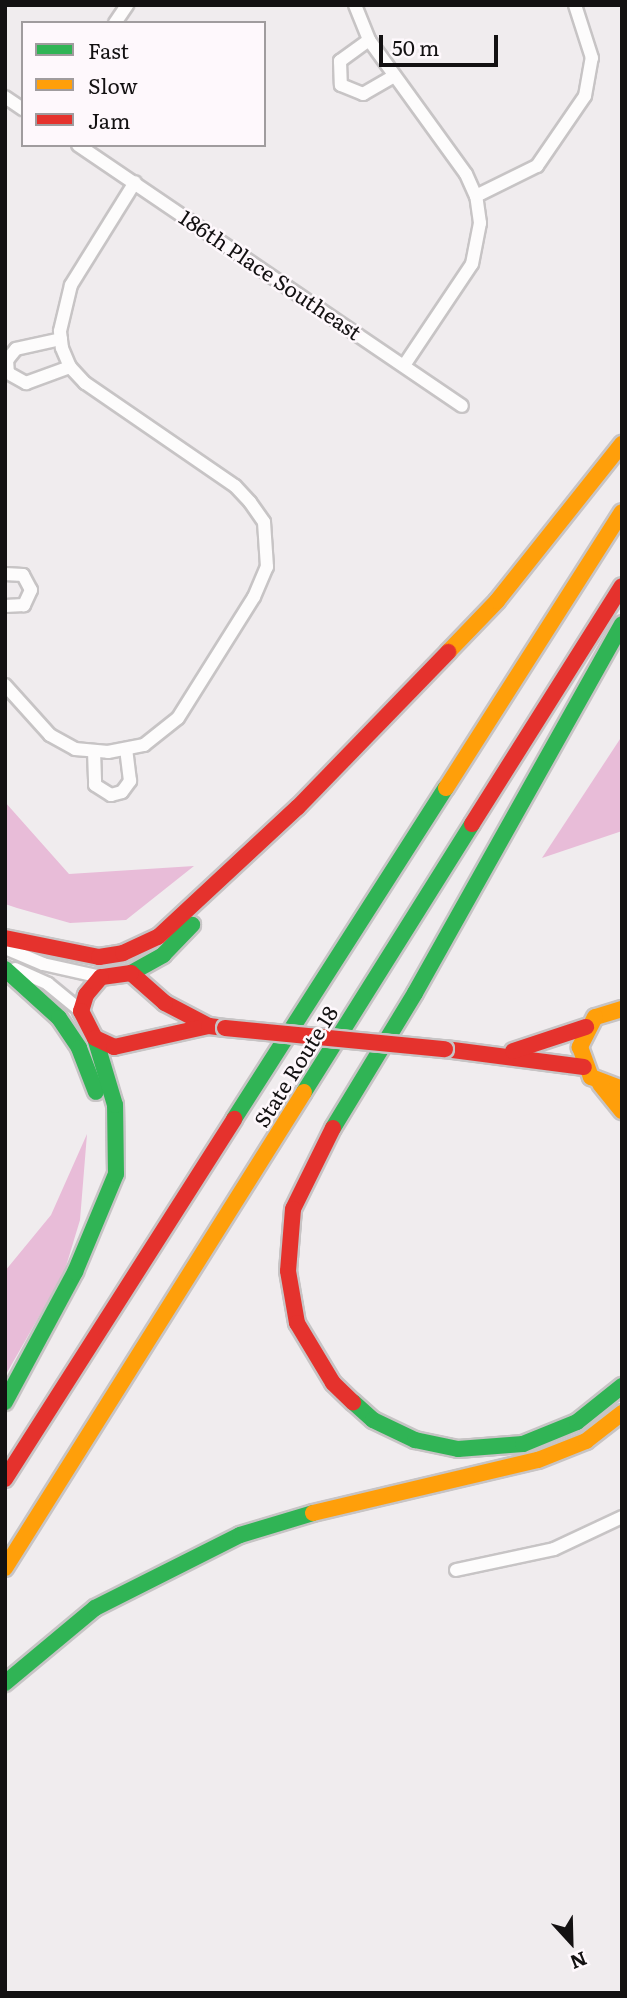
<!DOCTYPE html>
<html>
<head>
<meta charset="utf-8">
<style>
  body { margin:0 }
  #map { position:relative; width:627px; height:1998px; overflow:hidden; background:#f0ecee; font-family:Literata,serif }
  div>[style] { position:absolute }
  .forest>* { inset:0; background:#e8bcd8 }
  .roads { filter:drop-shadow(2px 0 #c7c4c5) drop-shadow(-2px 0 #c7c4c5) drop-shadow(0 2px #c7c4c5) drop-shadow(0 -2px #c7c4c5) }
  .street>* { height:12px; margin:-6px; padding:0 6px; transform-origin:6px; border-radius:6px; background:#fdfcfc }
  .fast>* { height:16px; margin:-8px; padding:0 8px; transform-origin:8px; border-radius:8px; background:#30b455 }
  .slow>* { height:16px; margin:-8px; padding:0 8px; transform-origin:8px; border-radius:8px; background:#ff9f0a }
  .jam>* { height:16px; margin:-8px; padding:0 8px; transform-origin:8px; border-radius:8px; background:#e5322d }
  .bridges { filter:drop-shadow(2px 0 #c7c4c5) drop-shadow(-2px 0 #c7c4c5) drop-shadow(0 2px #c7c4c5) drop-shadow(0 -2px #c7c4c5) }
  .jam-bridge>* { height:16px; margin:-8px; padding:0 8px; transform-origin:8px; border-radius:8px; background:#e5322d }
  span { translate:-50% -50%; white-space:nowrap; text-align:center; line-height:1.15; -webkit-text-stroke:5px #fef8fc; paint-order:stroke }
  .street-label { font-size:21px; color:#131112 }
  .frame { position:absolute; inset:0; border:7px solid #131112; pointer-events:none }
  .legend { position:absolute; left:21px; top:21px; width:245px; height:126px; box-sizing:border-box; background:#fef8fc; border:2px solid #a09c9e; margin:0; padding:9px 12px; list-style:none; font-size:21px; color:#131112 }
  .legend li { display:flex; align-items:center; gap:14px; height:35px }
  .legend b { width:35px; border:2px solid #a09c9e }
  .north { position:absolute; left:536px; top:1907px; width:70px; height:70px; -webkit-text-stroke:5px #fef8fc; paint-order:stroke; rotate:158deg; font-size:19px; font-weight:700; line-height:28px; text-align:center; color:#131112 }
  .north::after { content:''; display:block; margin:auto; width:24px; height:32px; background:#131112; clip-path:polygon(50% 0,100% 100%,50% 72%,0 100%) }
  .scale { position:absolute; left:379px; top:35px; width:119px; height:32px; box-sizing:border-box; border:4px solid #131112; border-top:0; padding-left:9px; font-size:21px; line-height:24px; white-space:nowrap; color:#131112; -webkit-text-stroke:5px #fef8fc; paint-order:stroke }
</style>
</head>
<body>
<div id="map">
  <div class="forest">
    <div style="clip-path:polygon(622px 736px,622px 831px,542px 858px)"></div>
    <div style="clip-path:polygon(5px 802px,69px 874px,194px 866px,126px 920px,70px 923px,17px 908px,5px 904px)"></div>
    <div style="clip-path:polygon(87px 1134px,80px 1220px,64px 1273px,5px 1376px,5px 1271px,51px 1215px)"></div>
  </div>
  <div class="roads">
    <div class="street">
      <div style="left:355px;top:5px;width:38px;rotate:68deg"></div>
      <div style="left:369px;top:40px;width:165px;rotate:54.1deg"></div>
      <div style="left:466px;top:174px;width:24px;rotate:66deg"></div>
      <div style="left:115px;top:23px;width:22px;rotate:-56deg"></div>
      <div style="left:369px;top:40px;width:36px;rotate:144deg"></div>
      <div style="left:340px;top:61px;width:24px;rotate:88deg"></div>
      <div style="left:341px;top:85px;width:24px;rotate:22deg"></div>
      <div style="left:363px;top:94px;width:36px;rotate:-30deg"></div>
      <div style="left:5px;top:97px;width:22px;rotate:34deg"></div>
      <div style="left:78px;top:145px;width:464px;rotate:34.2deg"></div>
      <div style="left:61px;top:339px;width:46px;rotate:167.5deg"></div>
      <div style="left:16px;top:349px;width:14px;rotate:129deg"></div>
      <div style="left:7px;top:360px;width:13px;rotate:86deg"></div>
      <div style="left:8px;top:373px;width:21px;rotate:29deg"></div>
      <div style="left:26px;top:383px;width:47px;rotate:-20deg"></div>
      <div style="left:405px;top:364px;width:120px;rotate:-56.2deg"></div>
      <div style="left:472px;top:264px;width:42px;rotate:-79deg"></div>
      <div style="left:480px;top:223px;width:27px;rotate:-98deg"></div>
      <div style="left:476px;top:196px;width:68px;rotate:-26.2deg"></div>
      <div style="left:537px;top:166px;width:85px;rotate:-55.6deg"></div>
      <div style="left:585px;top:96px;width:39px;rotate:-80deg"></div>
      <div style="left:592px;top:58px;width:56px;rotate:-107.8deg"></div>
      <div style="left:5px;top:574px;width:18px;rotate:3deg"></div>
      <div style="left:23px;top:575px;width:17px;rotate:62deg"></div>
      <div style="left:31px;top:590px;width:17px;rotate:115deg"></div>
      <div style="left:24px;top:605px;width:19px;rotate:177deg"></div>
      <div style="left:5px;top:685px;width:67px;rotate:48deg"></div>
      <div style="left:50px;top:735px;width:29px;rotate:29deg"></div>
      <div style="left:75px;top:749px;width:33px;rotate:5deg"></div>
      <div style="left:108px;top:752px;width:37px;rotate:-11deg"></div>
      <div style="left:144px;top:745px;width:43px;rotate:-38.5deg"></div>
      <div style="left:178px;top:718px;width:143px;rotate:-57.9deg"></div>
      <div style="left:254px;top:597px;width:33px;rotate:-67deg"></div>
      <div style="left:267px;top:567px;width:45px;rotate:-93.8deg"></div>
      <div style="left:264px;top:522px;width:24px;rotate:-125deg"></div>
      <div style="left:250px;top:502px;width:22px;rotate:-133deg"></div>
      <div style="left:235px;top:486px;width:182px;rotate:-145.5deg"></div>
      <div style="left:85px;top:383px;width:22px;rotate:-133deg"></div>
      <div style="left:70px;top:367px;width:21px;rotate:-113deg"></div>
      <div style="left:62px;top:348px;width:17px;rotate:-97deg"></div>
      <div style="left:60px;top:331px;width:47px;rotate:-76.6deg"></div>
      <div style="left:71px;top:285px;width:121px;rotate:-58.1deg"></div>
      <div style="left:94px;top:751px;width:34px;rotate:88deg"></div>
      <div style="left:95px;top:785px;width:19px;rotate:32deg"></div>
      <div style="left:111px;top:795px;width:11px;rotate:-15deg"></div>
      <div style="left:122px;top:792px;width:14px;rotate:-54deg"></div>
      <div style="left:130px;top:781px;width:32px;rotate:-97deg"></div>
      <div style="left:5px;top:948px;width:41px;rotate:22.8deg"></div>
      <div style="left:43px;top:964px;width:59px;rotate:12.6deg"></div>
      <div style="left:15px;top:969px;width:36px;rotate:24deg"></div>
      <div style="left:48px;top:984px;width:43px;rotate:39.3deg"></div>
      <div style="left:456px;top:1570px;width:100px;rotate:-12.1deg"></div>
      <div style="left:554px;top:1549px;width:75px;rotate:-25.2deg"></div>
    </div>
    <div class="fast">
      <div style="left:5px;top:969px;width:73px;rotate:42.2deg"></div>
      <div style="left:59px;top:1018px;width:36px;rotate:56deg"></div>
      <div style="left:79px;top:1048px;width:47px;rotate:68.9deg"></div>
      <div style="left:131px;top:973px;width:37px;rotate:-29deg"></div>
      <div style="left:163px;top:955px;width:42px;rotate:-46deg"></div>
      <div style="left:304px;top:1092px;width:316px;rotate:-57.9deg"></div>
      <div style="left:234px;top:1119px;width:393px;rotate:-57.4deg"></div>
      <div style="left:333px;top:1128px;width:158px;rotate:-58.7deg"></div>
      <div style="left:415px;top:993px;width:423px;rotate:-60.7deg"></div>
      <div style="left:5px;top:1402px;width:148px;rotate:-61.7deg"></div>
      <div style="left:75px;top:1272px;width:106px;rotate:-67.3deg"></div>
      <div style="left:116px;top:1174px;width:69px;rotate:-90.8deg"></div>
      <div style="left:115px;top:1105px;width:70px;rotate:-106.6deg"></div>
      <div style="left:353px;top:1402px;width:27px;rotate:42deg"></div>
      <div style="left:373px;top:1420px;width:47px;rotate:25.5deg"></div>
      <div style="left:415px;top:1440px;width:44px;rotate:11.8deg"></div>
      <div style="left:458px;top:1449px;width:65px;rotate:-4.4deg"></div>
      <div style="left:523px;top:1444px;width:58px;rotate:-22.2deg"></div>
      <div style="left:577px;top:1422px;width:58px;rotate:-38.7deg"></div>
      <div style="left:5px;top:1683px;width:117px;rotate:-39.8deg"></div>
      <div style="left:95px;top:1608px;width:162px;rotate:-26.7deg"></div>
      <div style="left:240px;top:1535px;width:76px;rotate:-16.8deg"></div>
    </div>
    <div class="slow">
      <div style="left:448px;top:652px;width:71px;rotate:-46.1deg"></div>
      <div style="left:497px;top:601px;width:201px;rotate:-51.5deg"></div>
      <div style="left:446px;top:788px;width:327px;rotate:-57.5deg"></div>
      <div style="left:622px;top:1009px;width:28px;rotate:163deg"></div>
      <div style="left:595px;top:1017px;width:34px;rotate:117deg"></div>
      <div style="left:580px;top:1047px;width:32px;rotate:70deg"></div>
      <div style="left:591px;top:1077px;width:33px;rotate:21deg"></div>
      <div style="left:600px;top:1084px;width:35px;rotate:51deg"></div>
      <div style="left:313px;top:1513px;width:231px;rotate:-13.3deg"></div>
      <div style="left:538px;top:1460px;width:52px;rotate:-21.6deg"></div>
      <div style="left:586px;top:1441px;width:46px;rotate:-37.9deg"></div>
      <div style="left:5px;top:1568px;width:562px;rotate:-57.86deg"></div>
    </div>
    <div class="jam">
      <div style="left:472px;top:824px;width:281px;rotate:-57.8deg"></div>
      <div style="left:5px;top:938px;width:96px;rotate:11.4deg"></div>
      <div style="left:99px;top:957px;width:24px;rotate:-9deg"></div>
      <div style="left:123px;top:953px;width:38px;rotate:-25deg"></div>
      <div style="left:158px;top:937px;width:191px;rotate:-42.9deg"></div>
      <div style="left:298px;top:807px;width:216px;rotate:-45.9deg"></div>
      <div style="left:209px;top:1026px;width:50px;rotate:-152.4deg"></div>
      <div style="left:165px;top:1003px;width:45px;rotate:-138.6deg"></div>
      <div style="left:131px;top:973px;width:30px;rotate:172deg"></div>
      <div style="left:101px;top:977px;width:23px;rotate:130deg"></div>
      <div style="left:86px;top:995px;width:17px;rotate:107deg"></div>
      <div style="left:81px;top:1011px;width:30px;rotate:63deg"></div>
      <div style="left:95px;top:1038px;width:21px;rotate:25deg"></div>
      <div style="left:114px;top:1047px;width:97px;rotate:-12.5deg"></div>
      <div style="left:209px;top:1026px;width:16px;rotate:7deg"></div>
      <div style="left:445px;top:1049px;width:140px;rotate:7.4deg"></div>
      <div style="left:513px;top:1051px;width:77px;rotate:-18.2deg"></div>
      <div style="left:333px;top:1128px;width:90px;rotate:116.3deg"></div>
      <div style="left:293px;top:1209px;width:62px;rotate:94.6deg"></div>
      <div style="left:288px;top:1271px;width:53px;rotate:80.2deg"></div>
      <div style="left:297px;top:1323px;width:70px;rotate:59deg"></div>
      <div style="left:333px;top:1383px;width:28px;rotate:44deg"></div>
      <div style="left:5px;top:1479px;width:427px;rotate:-57.5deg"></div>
    </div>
  </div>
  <div class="bridges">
    <div class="jam-bridge">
      <div style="left:225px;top:1028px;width:221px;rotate:5.5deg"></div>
    </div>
  </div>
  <div class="street-label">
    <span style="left:271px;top:274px;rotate:34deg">186th Place Southeast</span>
    <span style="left:295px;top:1066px;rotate:-58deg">State Route 18</span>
  </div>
  <div class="frame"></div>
  <ul class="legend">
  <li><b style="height:9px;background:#30b455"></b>Fast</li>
  <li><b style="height:9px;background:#ff9f0a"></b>Slow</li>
  <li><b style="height:9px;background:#e5322d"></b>Jam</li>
  </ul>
  <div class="north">N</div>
  <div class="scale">50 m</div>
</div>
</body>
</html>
